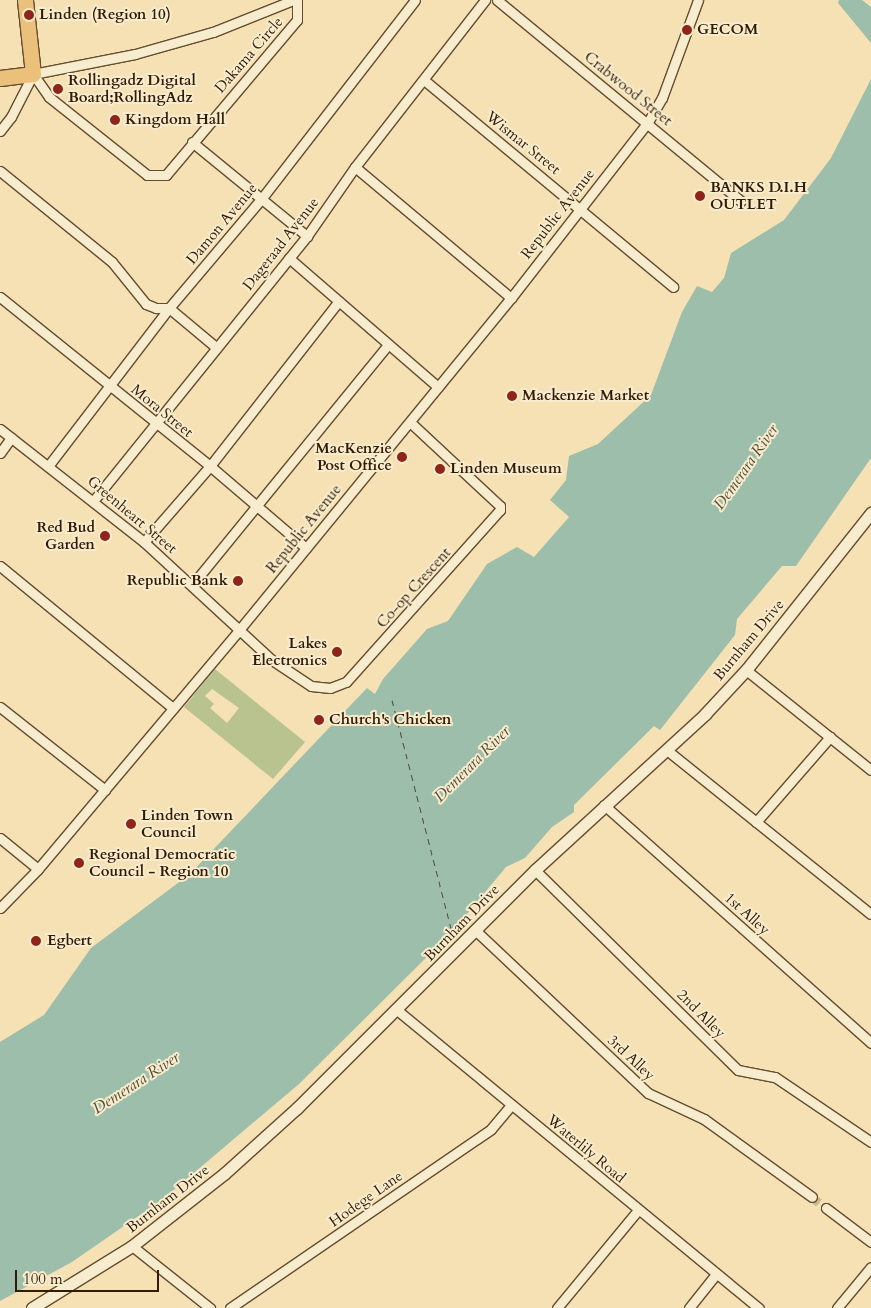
<!DOCTYPE html>
<html>
<head>
<meta charset="utf-8">
<style>
  body { margin:0 }
  #map { position:relative; width:871px; height:1308px; overflow:hidden; background:#f5e1b4; font-family:Cardo,serif }
  div>[style] { position:absolute }
  .green>* { inset:0; background:#b9c38f }
  .water>* { inset:0; background:#9cbeab }
  .ferry>* { height:1px; margin-top:-0.5px; transform-origin:0; background:repeating-linear-gradient(90deg,#524c35 0 6px,transparent 0 11px) }
  .minor-tunnel>* { height:9px; margin-top:-4.5px; transform-origin:0; background:repeating-linear-gradient(90deg,#ceb991 0 9px,transparent 0 13.5px) }
  .roads { filter:drop-shadow(1px 0 #644c2f) drop-shadow(-1px 0 #644c2f) drop-shadow(0 1px #644c2f) drop-shadow(0 -1px #644c2f) }
  .minor>* { height:9px; margin:-4.5px; padding:0 4.5px; transform-origin:4.5px; border-radius:4.5px; background:#f8ecce }
  .tertiary>* { height:11px; margin:-5.5px; padding:0 5.5px; transform-origin:5.5px; border-radius:5.5px; background:#f8ecce }
  .primary>* { height:15px; margin:-7.5px; padding:0 7.5px; transform-origin:7.5px; border-radius:7.5px; background:#eac07a }
  .dots>* { width:14px; height:14px; translate:-50% -50%; box-sizing:border-box; border:2px solid #f8ecce; border-radius:50% }
  span { translate:-50% -50%; white-space:nowrap; text-align:center; line-height:1.15; -webkit-text-stroke:4px #f8ecce; paint-order:stroke }
  .poi-label { font-size:15px; color:#331b03; font-weight:700 }
  .left { translate:0 -50%; text-align:left }
  .right { translate:-100% -50%; text-align:right }
  .street-label { font-size:15px; color:#331b03 }
  .water-label { font-size:16px; color:#524c35; font-style:italic }
  .scale { position:absolute; left:15px; top:1270px; width:144px; height:22px; box-sizing:border-box; border:2px solid #331b03; border-top:0; padding-left:6px; font-size:15px; line-height:18px; white-space:nowrap; color:#331b03; -webkit-text-stroke:4px #f8ecce; paint-order:stroke }
</style>
</head>
<body>
<div id="map">
  <div class="green">
    <div style="clip-path:polygon(evenodd,215px 669px,305px 742px,273px 779px,184px 707px,215px 669px,212px 689px,239px 708px,227px 723px,210px 708px,214px 704px,205px 696px,212px 689px)"></div>
  </div>
  <div class="water">
    <div style="clip-path:polygon(839px 0,862px 0,871px 7px,871px 43px,838px 3px)"></div>
    <div style="clip-path:polygon(871px 79px,871px 458px,796px 566px,782px 566px,737px 619px,735px 635px,660px 730px,654px 726px,574px 805px,574px 812px,552px 827px,525px 858px,506px 867px,452px 932px,299px 1084px,163px 1199px,72px 1262px,0 1301px,0 1042px,44px 1015px,91px 948px,190px 874px,367px 688px,375px 694px,383px 679px,427px 629px,448px 621px,487px 564px,517px 547px,534px 557px,569px 517px,550px 500px,566px 480px,569px 456px,598px 444px,651px 395px,682px 312px,697px 286px,712px 292px,724px 278px,731px 253px,784px 220px,831px 158px)"></div>
  </div>
  <div class="ferry">
    <div style="left:392px;top:700px;width:240px;rotate:75.5deg"></div>
  </div>
  <div class="minor-tunnel">
    <div style="left:812px;top:1197px;width:18px;rotate:38deg"></div>
  </div>
  <div class="roads">
    <div class="minor">
      <div style="left:497px;top:0;width:316px;rotate:39.5deg"></div>
      <div style="left:33px;top:74px;width:28px;rotate:55deg"></div>
      <div style="left:49px;top:97px;width:125px;rotate:38.5deg"></div>
      <div style="left:147px;top:175px;width:19px"></div>
      <div style="left:166px;top:175px;width:203px;rotate:-49.8deg"></div>
      <div style="left:297px;top:20px;width:20px;rotate:-90deg"></div>
      <div style="left:33px;top:74px;width:104px;rotate:-11.1deg"></div>
      <div style="left:135px;top:54px;width:81px;rotate:-15.8deg"></div>
      <div style="left:213px;top:32px;width:86px;rotate:-21.8deg"></div>
      <div style="left:424px;top:80px;width:324px;rotate:39.7deg"></div>
      <div style="left:0;top:131px;width:18px;rotate:-52deg"></div>
      <div style="left:11px;top:117px;width:48px;rotate:-62.9deg"></div>
      <div style="left:192px;top:142px;width:149px;rotate:39.3deg"></div>
      <div style="left:355px;top:167px;width:204px;rotate:40deg"></div>
      <div style="left:0;top:171px;width:144px;rotate:39.1deg"></div>
      <div style="left:112px;top:262px;width:54px;rotate:51deg"></div>
      <div style="left:146px;top:304px;width:11px;rotate:22deg"></div>
      <div style="left:156px;top:308px;width:13px"></div>
      <div style="left:169px;top:308px;width:62px;rotate:39.8deg"></div>
      <div style="left:289px;top:258px;width:197px;rotate:40.9deg"></div>
      <div style="left:0;top:297px;width:270px;rotate:38.8deg"></div>
      <div style="left:210px;top:466px;width:126px;rotate:40.5deg"></div>
      <div style="left:0;top:429px;width:183px;rotate:38.1deg"></div>
      <div style="left:144px;top:542px;width:174px;rotate:42.7deg"></div>
      <div style="left:272px;top:660px;width:47px;rotate:33.7deg"></div>
      <div style="left:311px;top:686px;width:19px;rotate:6deg"></div>
      <div style="left:330px;top:688px;width:17px;rotate:-21deg"></div>
      <div style="left:346px;top:682px;width:231px;rotate:-48.2deg"></div>
      <div style="left:500px;top:510px;width:4px;rotate:-90deg"></div>
      <div style="left:500px;top:506px;width:123px;rotate:-137deg"></div>
      <div style="left:0;top:453px;width:19px;rotate:-54deg"></div>
      <div style="left:49px;top:465px;width:198px;rotate:-52.6deg"></div>
      <div style="left:169px;top:308px;width:144px;rotate:-49.8deg"></div>
      <div style="left:262px;top:198px;width:250px;rotate:-52.3deg"></div>
      <div style="left:94px;top:500px;width:339px;rotate:-51.1deg"></div>
      <div style="left:307px;top:236px;width:84px;rotate:-55.2deg"></div>
      <div style="left:355px;top:167px;width:212px;rotate:-52.1deg"></div>
      <div style="left:144px;top:542px;width:101px;rotate:-49deg"></div>
      <div style="left:210px;top:466px;width:209px;rotate:-52deg"></div>
      <div style="left:0;top:566px;width:224px;rotate:39.4deg"></div>
      <div style="left:192px;top:585px;width:310px;rotate:-50.8deg"></div>
      <div style="left:746px;top:670px;width:160px;rotate:38.7deg"></div>
      <div style="left:0;top:707px;width:134px;rotate:38.3deg"></div>
      <div style="left:668px;top:751px;width:260px;rotate:38.8deg"></div>
      <div style="left:604px;top:805px;width:358px;rotate:41.7deg"></div>
      <div style="left:756px;top:822px;width:113px;rotate:-49deg"></div>
      <div style="left:0;top:838px;width:49px;rotate:39.2deg"></div>
      <div style="left:535px;top:870px;width:285px;rotate:44.6deg"></div>
      <div style="left:738px;top:1070px;width:38px;rotate:11deg"></div>
      <div style="left:775px;top:1077px;width:116px;rotate:34.1deg"></div>
      <div style="left:0;top:908px;width:54px;rotate:-45.7deg"></div>
      <div style="left:38px;top:869px;width:312px;rotate:-49.9deg"></div>
      <div style="left:239px;top:630px;width:429px;rotate:-50.7deg"></div>
      <div style="left:511px;top:298px;width:223px;rotate:-52.1deg"></div>
      <div style="left:648px;top:122px;width:28px;rotate:-60deg"></div>
      <div style="left:662px;top:98px;width:104px;rotate:-69.8deg"></div>
      <div style="left:475px;top:930px;width:238px;rotate:43.3deg"></div>
      <div style="left:648px;top:1093px;width:62px;rotate:24.9deg"></div>
      <div style="left:704px;top:1119px;width:133px;rotate:35.8deg"></div>
      <div style="left:397px;top:1010px;width:469px;rotate:39.5deg"></div>
      <div style="left:826px;top:1208px;width:56px;rotate:37.1deg"></div>
      <div style="left:132px;top:1246px;width:100px;rotate:38.5deg"></div>
      <div style="left:230px;top:1308px;width:316px;rotate:-34.4deg"></div>
      <div style="left:491px;top:1129px;width:31px;rotate:-50deg"></div>
      <div style="left:557px;top:1308px;width:127px;rotate:-50.4deg"></div>
      <div style="left:689px;top:1308px;width:43px;rotate:-51.5deg"></div>
      <div style="left:837px;top:1308px;width:53px;rotate:-50.3deg"></div>
    </div>
    <div class="tertiary">
      <div style="left:32px;top:1308px;width:118px;rotate:-31.8deg"></div>
      <div style="left:132px;top:1246px;width:118px;rotate:-38.1deg"></div>
      <div style="left:225px;top:1173px;width:97px;rotate:-42.1deg"></div>
      <div style="left:297px;top:1108px;width:337px;rotate:-45deg"></div>
      <div style="left:535px;top:870px;width:231px;rotate:-42.5deg"></div>
      <div style="left:705px;top:714px;width:60px;rotate:-47deg"></div>
      <div style="left:746px;top:670px;width:201px;rotate:-51.5deg"></div>
    </div>
    <div class="primary">
      <div style="left:0;top:78px;width:33px;rotate:-7deg"></div>
      <div style="left:33px;top:74px;width:74px;rotate:-96.2deg"></div>
    </div>
  </div>
  <div class="dots">
    <div style="left:29px;top:15px;background:#8f2418"></div>
    <div style="left:687px;top:30px;background:#8f2418"></div>
    <div style="left:58px;top:89px;background:#8f2418"></div>
    <div style="left:115px;top:120px;background:#8f2418"></div>
    <div style="left:700px;top:196px;background:#8f2418"></div>
    <div style="left:512px;top:396px;background:#8f2418"></div>
    <div style="left:402px;top:457px;background:#8f2418"></div>
    <div style="left:440px;top:469px;background:#8f2418"></div>
    <div style="left:105px;top:536px;background:#8f2418"></div>
    <div style="left:238px;top:581px;background:#8f2418"></div>
    <div style="left:337px;top:652px;background:#8f2418"></div>
    <div style="left:319px;top:720px;background:#8f2418"></div>
    <div style="left:131px;top:824px;background:#8f2418"></div>
    <div style="left:79px;top:863px;background:#8f2418"></div>
    <div style="left:36px;top:941px;background:#8f2418"></div>
  </div>
  <div class="poi-label">
    <span class="left" style="left:39px;top:15px">Linden (Region 10)</span>
    <span class="left" style="left:697px;top:30px">GECOM</span>
    <span class="left" style="left:68px;top:89px">Rollingadz Digital<br>Board;RollingAdz</span>
    <span class="left" style="left:125px;top:120px">Kingdom Hall</span>
    <span class="left" style="left:710px;top:196px">BANKS D.I.H<br>OUTLET</span>
    <span class="left" style="left:522px;top:396px">Mackenzie Market</span>
    <span class="right" style="left:392px;top:457px">MacKenzie<br>Post Office</span>
    <span class="left" style="left:450px;top:469px">Linden Museum</span>
    <span class="right" style="left:95px;top:536px">Red Bud<br>Garden</span>
    <span class="right" style="left:228px;top:581px">Republic Bank</span>
    <span class="right" style="left:327px;top:652px">Lakes<br>Electronics</span>
    <span class="left" style="left:329px;top:720px">Church's Chicken</span>
    <span class="left" style="left:141px;top:824px">Linden Town<br>Council</span>
    <span class="left" style="left:89px;top:863px">Regional Democratic<br>Council - Region 10</span>
    <span class="left" style="left:47px;top:941px">Egbert</span>
  </div>
  <div class="street-label">
    <span style="left:249px;top:55px;rotate:-49deg">Dakama Circle</span>
    <span style="left:628px;top:89px;rotate:39deg">Crabwood Street</span>
    <span style="left:523px;top:143px;rotate:39deg">Wismar Street</span>
    <span style="left:558px;top:214px;rotate:-52deg">Republic Avenue</span>
    <span style="left:222px;top:224px;rotate:-50deg">Damon Avenue</span>
    <span style="left:281px;top:244px;rotate:-52deg">Dageraad Avenue</span>
    <span style="left:162px;top:411px;rotate:39deg">Mora Street</span>
    <span style="left:132px;top:515px;rotate:40deg">Greenheart Street</span>
    <span style="left:304px;top:529px;rotate:-51deg">Republic Avenue</span>
    <span style="left:414px;top:588px;rotate:-48deg">Co-op Crescent</span>
    <span style="left:749px;top:640px;rotate:-50deg">Burnham Drive</span>
    <span style="left:747px;top:914px;rotate:42deg">1st Alley</span>
    <span style="left:462px;top:923px;rotate:-46deg">Burnham Drive</span>
    <span style="left:701px;top:1014px;rotate:45deg">2nd Alley</span>
    <span style="left:631px;top:1058px;rotate:43deg">3rd Alley</span>
    <span style="left:586px;top:1149px;rotate:40deg">Waterlily Road</span>
    <span style="left:168px;top:1199px;rotate:-38deg">Burnham Drive</span>
    <span style="left:366px;top:1199px;rotate:-35deg">Hodege Lane</span>
  </div>
  <div class="water-label">
    <span style="left:746px;top:467px;rotate:-55deg">Demerara River</span>
    <span style="left:472px;top:764px;rotate:-45deg">Demerara River</span>
    <span style="left:136px;top:1083px;rotate:-33deg">Demerara River</span>
  </div>
  <div class="scale">100 m</div>
</div>
</body>
</html>
